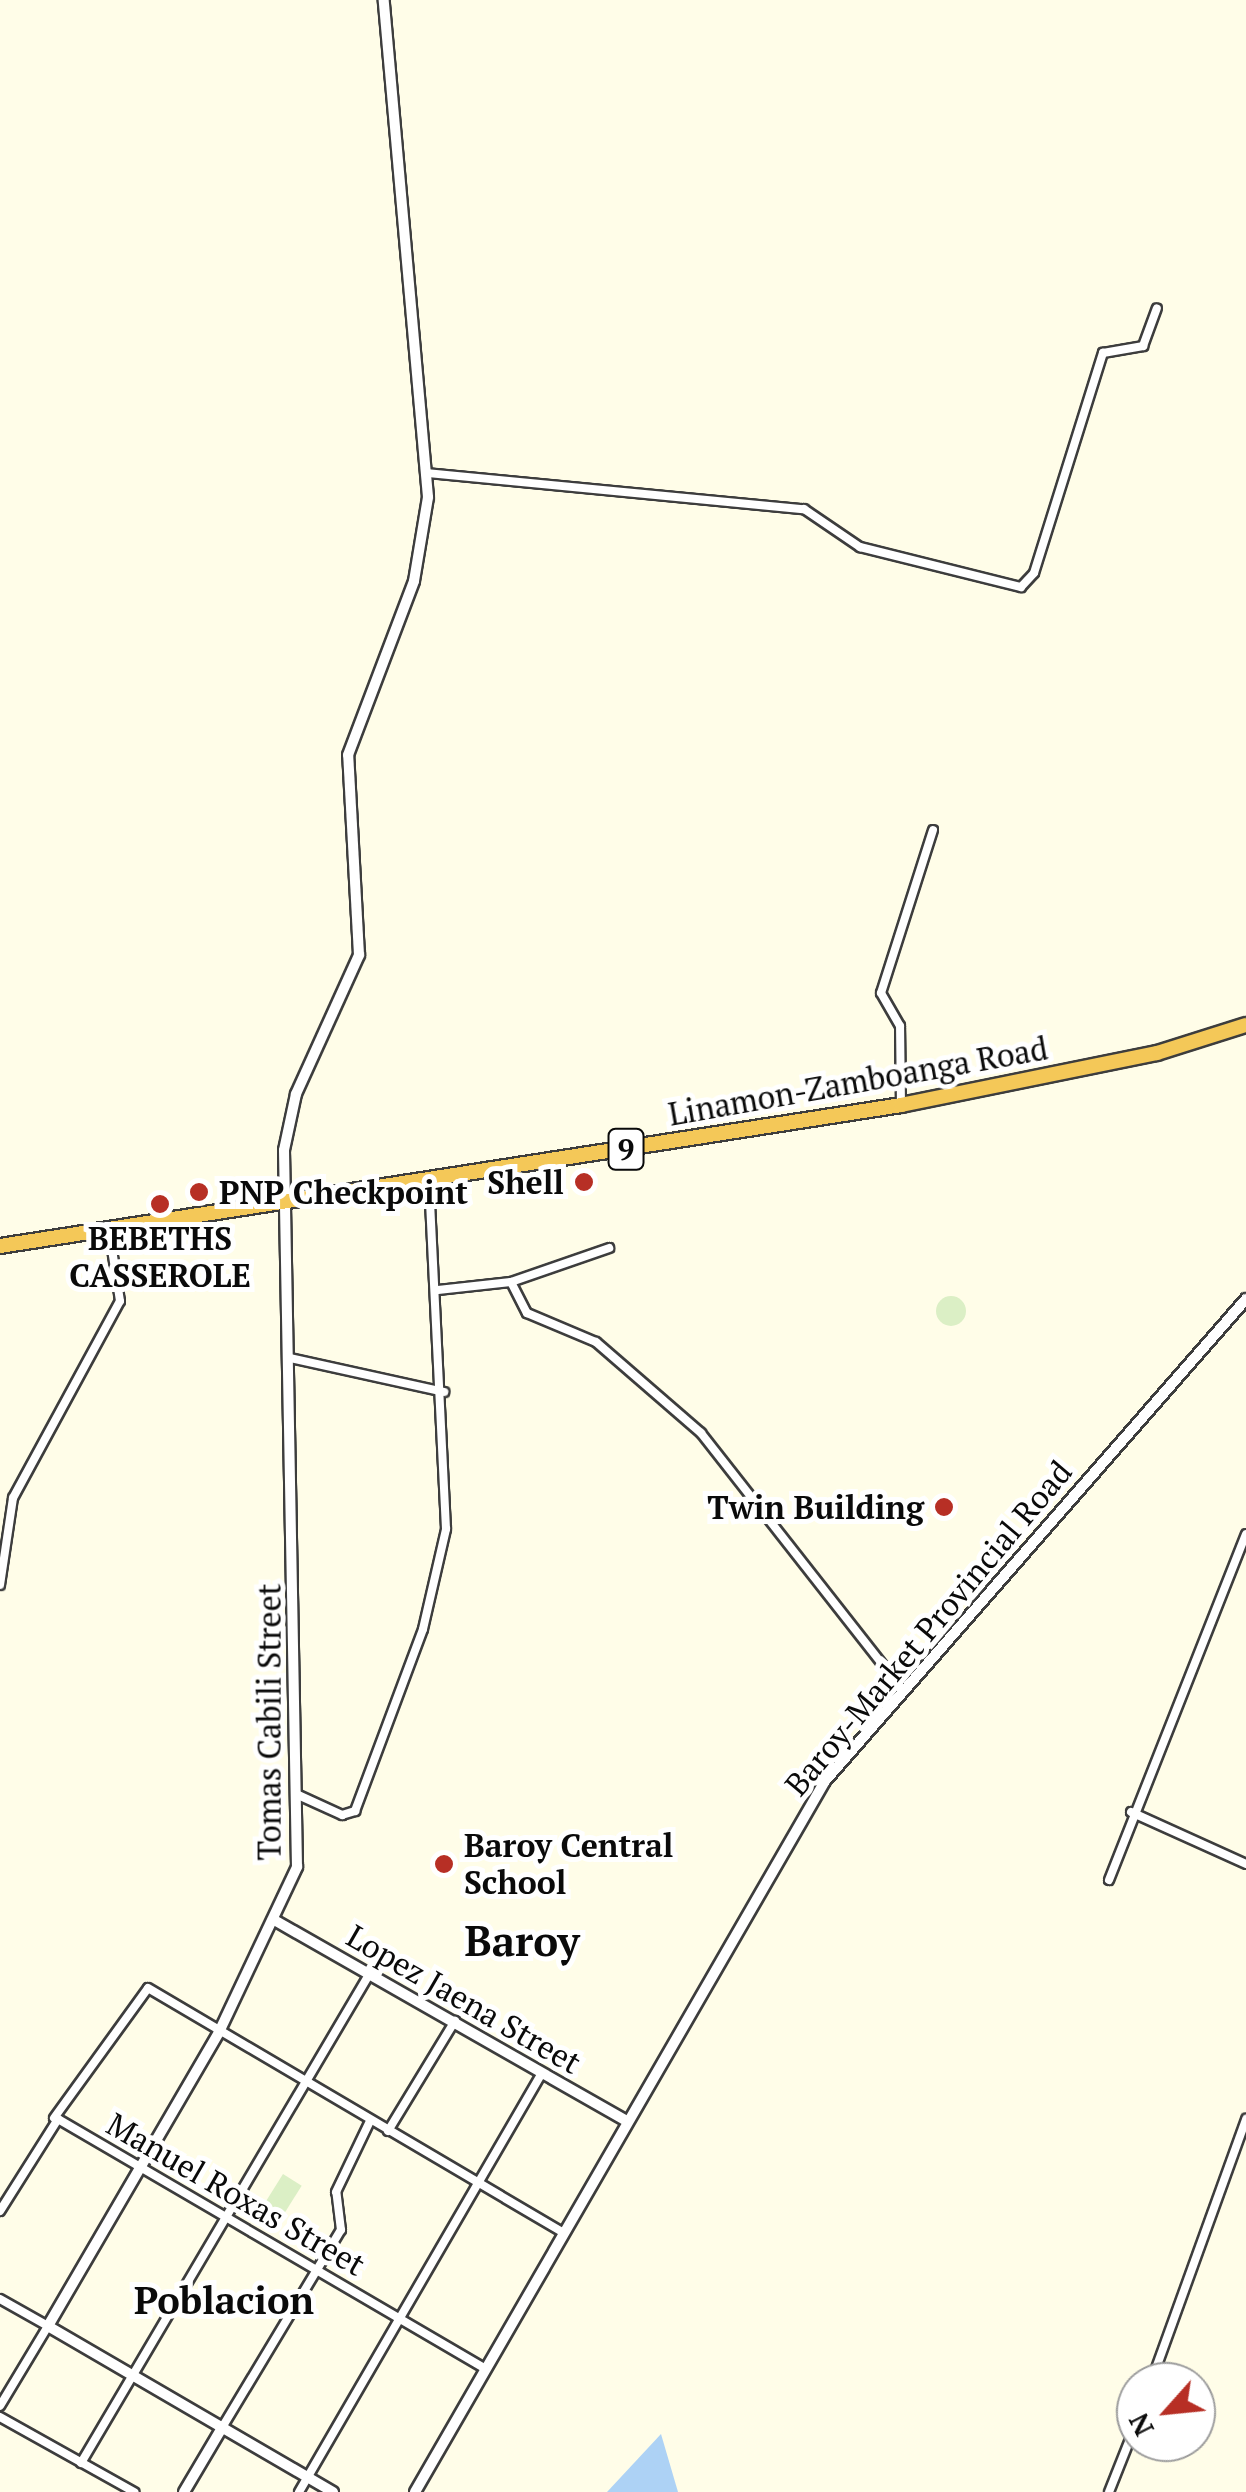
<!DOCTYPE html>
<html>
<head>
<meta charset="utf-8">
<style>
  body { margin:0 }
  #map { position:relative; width:1246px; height:2492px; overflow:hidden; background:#fffde8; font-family:"PT Serif",serif }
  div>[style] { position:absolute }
  .pitch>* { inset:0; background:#dbefc5; transform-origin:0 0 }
  .round { border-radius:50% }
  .water>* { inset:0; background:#add2f5 }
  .roads { filter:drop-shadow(2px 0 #3d3d3d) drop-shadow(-2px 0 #3d3d3d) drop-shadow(0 2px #3d3d3d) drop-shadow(0 -2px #3d3d3d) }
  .minor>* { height:8px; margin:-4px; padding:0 4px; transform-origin:4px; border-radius:4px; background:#fff }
  .tertiary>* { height:10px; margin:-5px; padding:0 5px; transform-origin:5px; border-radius:5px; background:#fff }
  .trunk>* { height:14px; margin:-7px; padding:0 7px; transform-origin:7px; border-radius:7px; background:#f4c858 }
  .dots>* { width:28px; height:28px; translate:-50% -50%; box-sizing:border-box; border:5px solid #fff; border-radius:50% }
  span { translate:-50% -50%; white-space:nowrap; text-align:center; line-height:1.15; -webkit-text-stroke:10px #fff; paint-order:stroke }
  .shield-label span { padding:2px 8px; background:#fff; border:2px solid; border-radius:8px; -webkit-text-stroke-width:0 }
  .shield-label { font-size:30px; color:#0a0a0a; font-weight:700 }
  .street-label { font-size:32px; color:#0a0a0a }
  .poi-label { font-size:32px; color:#0a0a0a; font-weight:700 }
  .right { translate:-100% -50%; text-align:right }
  .left { translate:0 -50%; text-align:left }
  .quarter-label { font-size:38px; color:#0a0a0a; font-weight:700 }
  .district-label { font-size:42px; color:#0a0a0a; font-weight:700 }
  .north { position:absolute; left:1116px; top:2362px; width:100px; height:100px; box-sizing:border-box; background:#fff; border:2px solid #9d9d9d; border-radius:50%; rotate:243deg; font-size:28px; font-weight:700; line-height:40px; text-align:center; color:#0a0a0a }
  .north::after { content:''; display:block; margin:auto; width:35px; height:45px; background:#b72f25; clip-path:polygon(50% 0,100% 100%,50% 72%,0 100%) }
</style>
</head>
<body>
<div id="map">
  <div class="pitch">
    <div class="round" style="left:936px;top:1296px;width:30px;height:30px"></div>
    <div style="left:283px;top:2174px;width:22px;height:45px;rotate:32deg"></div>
  </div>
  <div class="water">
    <div style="clip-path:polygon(661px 2434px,678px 2492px,607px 2492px)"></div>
  </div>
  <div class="roads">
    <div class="minor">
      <div style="left:427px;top:473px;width:379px;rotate:5.5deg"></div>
      <div style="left:804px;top:509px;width:68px;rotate:34.2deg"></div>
      <div style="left:860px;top:547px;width:166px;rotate:14deg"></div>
      <div style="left:1021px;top:587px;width:19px;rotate:-47deg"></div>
      <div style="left:1034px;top:573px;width:231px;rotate:-72.6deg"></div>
      <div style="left:1103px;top:353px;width:41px;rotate:-9.9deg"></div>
      <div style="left:1143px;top:346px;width:40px;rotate:-69.8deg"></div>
      <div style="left:901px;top:1105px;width:79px;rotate:-90.7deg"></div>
      <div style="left:900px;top:1026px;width:38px;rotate:-120deg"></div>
      <div style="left:881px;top:993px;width:171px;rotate:-72.3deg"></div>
      <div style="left:511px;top:1282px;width:35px;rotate:63deg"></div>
      <div style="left:527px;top:1313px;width:75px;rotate:22.8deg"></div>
      <div style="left:596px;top:1342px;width:139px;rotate:40.9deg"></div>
      <div style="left:701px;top:1433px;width:325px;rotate:51.9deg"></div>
      <div style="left:438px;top:1290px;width:73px;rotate:-6.3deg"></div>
      <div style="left:511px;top:1282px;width:104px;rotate:-19.1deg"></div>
      <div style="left:290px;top:1358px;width:158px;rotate:12.4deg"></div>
      <div style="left:0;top:1585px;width:88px;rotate:-81.5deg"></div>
      <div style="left:13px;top:1498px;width:224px;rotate:-61.5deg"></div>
      <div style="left:120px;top:1301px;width:72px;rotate:-98.8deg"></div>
      <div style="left:296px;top:1794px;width:51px;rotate:24.5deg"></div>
      <div style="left:342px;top:1815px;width:14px;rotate:-17deg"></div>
      <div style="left:355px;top:1811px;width:194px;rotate:-69.5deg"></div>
      <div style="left:423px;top:1629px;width:103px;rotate:-77deg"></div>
      <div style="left:446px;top:1529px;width:349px;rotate:-92.8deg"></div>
      <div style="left:1131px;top:1812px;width:126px;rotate:24.3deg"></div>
      <div style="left:1109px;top:1880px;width:372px;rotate:-68.4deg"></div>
      <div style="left:54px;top:2118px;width:160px;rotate:-54.1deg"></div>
      <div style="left:148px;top:1988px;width:481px;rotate:30.5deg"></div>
      <div style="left:388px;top:2131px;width:129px;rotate:-58.7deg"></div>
      <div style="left:0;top:2211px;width:109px;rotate:-57.8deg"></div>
      <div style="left:58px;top:2119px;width:495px;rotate:30.3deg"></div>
      <div style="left:0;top:2299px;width:55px;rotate:29.4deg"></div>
      <div style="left:48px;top:2326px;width:93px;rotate:121deg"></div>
      <div style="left:1151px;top:2382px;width:280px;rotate:-70.1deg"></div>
      <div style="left:0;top:2417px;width:154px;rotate:29.2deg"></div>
      <div style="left:223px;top:2426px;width:229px;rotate:-59deg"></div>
      <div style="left:341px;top:2230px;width:38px;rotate:-97deg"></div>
      <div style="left:336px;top:2192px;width:79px;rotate:-64.4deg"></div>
      <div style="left:81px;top:2463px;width:569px;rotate:-59.47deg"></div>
      <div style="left:299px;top:2492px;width:485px;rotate:-59.9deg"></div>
      <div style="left:1109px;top:2492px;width:73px;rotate:-68.3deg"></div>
    </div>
    <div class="tertiary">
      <div style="left:276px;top:1921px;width:404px;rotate:29.7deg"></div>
      <div style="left:184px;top:2492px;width:77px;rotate:-59.4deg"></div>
      <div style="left:333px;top:2492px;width:330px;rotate:-149.8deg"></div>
      <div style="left:48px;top:2326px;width:340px;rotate:-59.8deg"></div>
      <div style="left:219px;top:2032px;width:183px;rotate:-64.7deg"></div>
      <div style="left:297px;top:1867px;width:717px;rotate:-91.04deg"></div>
      <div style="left:284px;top:1150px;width:57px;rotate:-77.9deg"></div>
      <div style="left:296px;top:1094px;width:153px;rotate:-65.6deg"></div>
      <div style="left:359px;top:955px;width:200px;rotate:-93.1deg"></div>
      <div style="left:348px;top:755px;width:186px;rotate:-69.2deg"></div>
      <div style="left:414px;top:581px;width:85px;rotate:-80.5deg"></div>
      <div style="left:428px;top:497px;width:499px;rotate:-95.1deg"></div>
      <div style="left:415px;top:2492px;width:821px;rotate:-60.03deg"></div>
      <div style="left:825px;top:1781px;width:640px;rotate:-48.86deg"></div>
    </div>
    <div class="trunk">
      <div style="left:0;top:1246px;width:912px;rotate:-8.89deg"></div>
      <div style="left:901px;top:1105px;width:261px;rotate:-11.5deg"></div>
      <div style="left:1157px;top:1053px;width:93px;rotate:-17.5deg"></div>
    </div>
  </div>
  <div class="dots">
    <div style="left:584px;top:1182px;background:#b72f25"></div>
    <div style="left:199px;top:1192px;background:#b72f25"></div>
    <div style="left:160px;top:1204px;background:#b72f25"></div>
    <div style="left:944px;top:1507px;background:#b72f25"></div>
    <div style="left:444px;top:1864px;background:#b72f25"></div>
  </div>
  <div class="shield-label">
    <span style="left:626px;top:1149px">9</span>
  </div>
  <div class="street-label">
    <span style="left:858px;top:1081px;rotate:-10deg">Linamon-Zamboanga Road</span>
    <span style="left:928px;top:1628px;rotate:-50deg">Baroy-Market Provincial Road</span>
    <span style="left:269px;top:1722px;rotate:-90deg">Tomas Cabili Street</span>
    <span style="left:464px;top:1999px;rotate:30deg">Lopez Jaena Street</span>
    <span style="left:236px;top:2194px;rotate:30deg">Manuel Roxas Street</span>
  </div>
  <div class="poi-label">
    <span class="right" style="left:564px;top:1182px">Shell</span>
    <span class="left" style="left:219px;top:1192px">PNP Checkpoint</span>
    <span style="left:160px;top:1257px">BEBETHS<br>CASSEROLE</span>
    <span class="right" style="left:924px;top:1507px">Twin Building</span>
    <span class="left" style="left:464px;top:1864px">Baroy Central<br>School</span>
  </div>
  <div class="quarter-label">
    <span style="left:224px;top:2301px">Poblacion</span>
  </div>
  <div class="district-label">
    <span style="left:522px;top:1940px">Baroy</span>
  </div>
  <div class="north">N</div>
</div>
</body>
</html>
